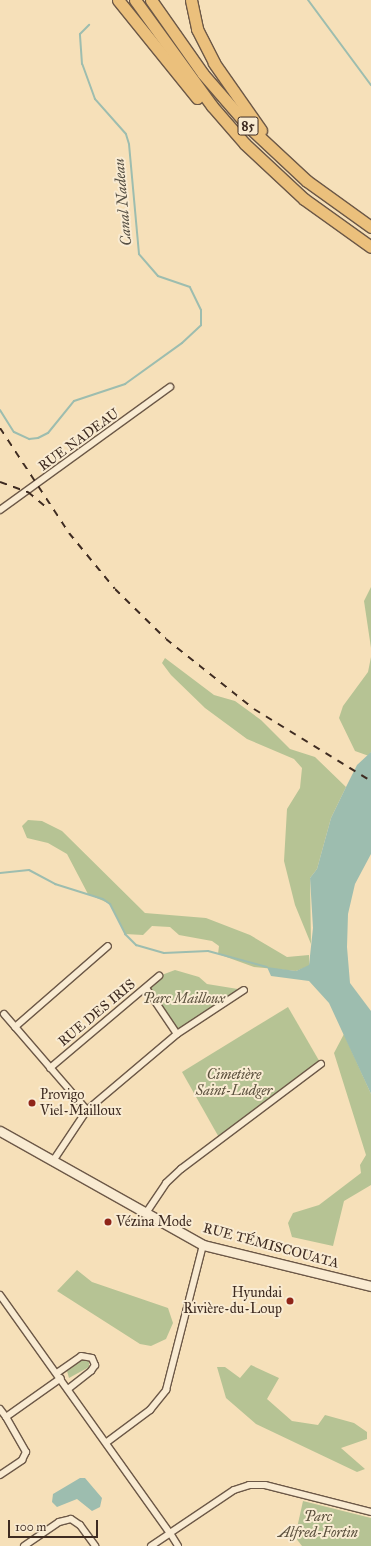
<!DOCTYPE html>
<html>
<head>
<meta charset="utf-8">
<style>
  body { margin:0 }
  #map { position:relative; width:371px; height:1546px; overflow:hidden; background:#f6e0b9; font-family:"IM FELL Great Primer",serif }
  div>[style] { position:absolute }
  .green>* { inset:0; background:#b6c394 }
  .water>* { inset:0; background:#9dbdaf }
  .stream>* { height:2px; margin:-1px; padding:0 1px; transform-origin:1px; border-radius:1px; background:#9dbdaf }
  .roads { filter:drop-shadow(1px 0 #6c5847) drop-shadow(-1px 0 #6c5847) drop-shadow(0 1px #6c5847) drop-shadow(0 -1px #6c5847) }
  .minor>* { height:6px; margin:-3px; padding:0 3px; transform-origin:3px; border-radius:3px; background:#f9ebd2 }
  .secondary>* { height:9px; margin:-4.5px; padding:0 4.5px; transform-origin:4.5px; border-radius:4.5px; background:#f9ebd2 }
  .motorway>* { height:11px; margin:-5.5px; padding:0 5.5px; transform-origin:5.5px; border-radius:5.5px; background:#ebc07c }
  .rail>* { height:2px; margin-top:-1px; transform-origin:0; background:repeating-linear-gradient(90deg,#3e2b21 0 7px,transparent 0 14px) }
  .dots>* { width:11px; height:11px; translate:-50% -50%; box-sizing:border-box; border:2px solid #f9ebd2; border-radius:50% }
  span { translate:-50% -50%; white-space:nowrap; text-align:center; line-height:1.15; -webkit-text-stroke:4px #f9ebd2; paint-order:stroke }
  .shield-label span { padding:1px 3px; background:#f9ebd2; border:1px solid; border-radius:3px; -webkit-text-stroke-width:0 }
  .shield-label { font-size:13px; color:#3e2b21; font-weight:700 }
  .street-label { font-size:14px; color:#3e2b21 }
  .park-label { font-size:14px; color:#5c513e; font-style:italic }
  .poi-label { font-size:14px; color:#3e2b21 }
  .left { translate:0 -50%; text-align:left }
  .right { translate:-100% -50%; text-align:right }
  .water-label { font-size:15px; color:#565044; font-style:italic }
  .scale { position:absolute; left:8px; top:1520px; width:90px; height:18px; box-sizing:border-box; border:2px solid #3e2b21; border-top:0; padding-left:5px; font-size:12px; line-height:14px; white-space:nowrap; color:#3e2b21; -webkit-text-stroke:3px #f9ebd2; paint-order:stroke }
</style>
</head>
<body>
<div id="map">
  <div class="green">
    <div style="clip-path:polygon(371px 587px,371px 648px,364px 601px)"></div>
    <div style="clip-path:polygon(371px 657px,371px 752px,369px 756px,355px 751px,339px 718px,343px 706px,368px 672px)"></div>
    <div style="clip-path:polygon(165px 658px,214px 695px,235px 701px,261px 720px,290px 749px,315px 757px,346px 787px,331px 818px,317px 869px,310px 878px,311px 944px,295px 905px,284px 861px,287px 809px,300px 788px,302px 768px,294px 759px,247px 739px,205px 708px,171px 675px,162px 663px)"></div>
    <div style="clip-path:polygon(28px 820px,42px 821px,62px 831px,145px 913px,206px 918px,250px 935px,287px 957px,309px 955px,309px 966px,296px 971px,254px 967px,218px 954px,219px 946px,212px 941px,179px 935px,170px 927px,152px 926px,143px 935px,125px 934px,110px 904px,88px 894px,67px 854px,48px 843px,27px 838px,22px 826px)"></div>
    <div style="clip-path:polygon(175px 970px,199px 977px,207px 984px,244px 990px,177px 1034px,146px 988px,159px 976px)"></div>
    <div style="clip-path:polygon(288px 1007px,321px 1064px,221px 1141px,182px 1072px)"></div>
    <div style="clip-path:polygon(344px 1034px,371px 1094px,371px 1185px,344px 1201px,333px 1246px,292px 1237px,288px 1223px,293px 1213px,319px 1205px,361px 1173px,360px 1165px,366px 1155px,334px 1053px)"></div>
    <div style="clip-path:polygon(77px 1270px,92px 1282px,168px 1308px,173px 1323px,166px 1339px,151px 1346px,140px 1344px,57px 1291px)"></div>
    <div style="clip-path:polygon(83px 1359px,89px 1361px,89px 1367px,69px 1378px,67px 1371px)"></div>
    <div style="clip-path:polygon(251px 1365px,279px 1378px,267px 1399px,292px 1421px,318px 1425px,325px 1415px,354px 1423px,367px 1432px,367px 1439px,341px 1448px,365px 1469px,357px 1472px,256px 1424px,226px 1398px,217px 1367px,225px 1367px,240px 1378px)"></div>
    <div style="clip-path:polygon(303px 1501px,371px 1518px,371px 1546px,302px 1546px,295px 1537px)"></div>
  </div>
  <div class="water">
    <div style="clip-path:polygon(371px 752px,371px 854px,355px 884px,348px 914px,347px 947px,350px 983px,371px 1011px,371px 1094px,329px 1003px,309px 981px,271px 976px,267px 967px,296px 971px,309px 965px,313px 928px,310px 878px,317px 869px,331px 818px,346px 787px,357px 765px)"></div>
    <div style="clip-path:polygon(80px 1478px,85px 1478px,102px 1498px,100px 1507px,92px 1511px,77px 1499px,57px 1507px,52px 1502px,53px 1494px)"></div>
  </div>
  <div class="stream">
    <div style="left:308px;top:0;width:106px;rotate:53.5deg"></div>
    <div style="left:0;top:410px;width:26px;rotate:58deg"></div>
    <div style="left:14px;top:432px;width:17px;rotate:25deg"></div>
    <div style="left:29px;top:439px;width:9px;rotate:-6deg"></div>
    <div style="left:38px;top:438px;width:11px;rotate:-27deg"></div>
    <div style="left:48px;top:433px;width:41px;rotate:-50.9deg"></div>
    <div style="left:74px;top:401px;width:54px;rotate:-18.4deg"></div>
    <div style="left:125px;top:384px;width:70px;rotate:-35.7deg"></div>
    <div style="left:182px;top:343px;width:26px;rotate:-43deg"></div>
    <div style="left:201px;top:325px;width:15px;rotate:-90deg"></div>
    <div style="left:201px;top:310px;width:25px;rotate:-116deg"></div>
    <div style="left:190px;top:287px;width:34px;rotate:-161deg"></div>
    <div style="left:158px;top:276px;width:29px;rotate:-131deg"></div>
    <div style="left:139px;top:254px;width:110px;rotate:-95.2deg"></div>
    <div style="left:129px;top:144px;width:10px;rotate:-107deg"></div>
    <div style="left:126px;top:134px;width:47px;rotate:-131.5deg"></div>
    <div style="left:95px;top:99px;width:37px;rotate:-110deg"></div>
    <div style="left:82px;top:64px;width:30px;rotate:-94deg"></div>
    <div style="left:80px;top:34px;width:13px;rotate:-45deg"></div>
    <div style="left:0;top:873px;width:29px;rotate:-6deg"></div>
    <div style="left:29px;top:870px;width:30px;rotate:28deg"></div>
    <div style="left:55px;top:884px;width:50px;rotate:17.4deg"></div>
    <div style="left:103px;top:899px;width:9px;rotate:36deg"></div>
    <div style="left:110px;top:904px;width:34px;rotate:63deg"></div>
    <div style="left:125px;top:934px;width:16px;rotate:45deg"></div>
    <div style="left:136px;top:945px;width:29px;rotate:16deg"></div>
    <div style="left:164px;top:953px;width:44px;rotate:-2.6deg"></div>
    <div style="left:208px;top:951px;width:61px;rotate:15.2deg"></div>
  </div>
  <div class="roads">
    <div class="minor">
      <div style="left:0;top:510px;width:210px;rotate:-35.9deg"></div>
      <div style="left:146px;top:988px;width:55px;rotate:56deg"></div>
      <div style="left:4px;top:1014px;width:127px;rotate:49.2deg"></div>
      <div style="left:15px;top:1027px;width:123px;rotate:-41.1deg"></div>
      <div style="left:50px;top:1068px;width:143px;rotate:-40.2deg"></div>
      <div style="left:53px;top:1161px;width:61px;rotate:-56.3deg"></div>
      <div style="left:87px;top:1110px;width:118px;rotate:-40.2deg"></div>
      <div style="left:177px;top:1034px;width:80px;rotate:-33.3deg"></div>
      <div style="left:146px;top:1213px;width:36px;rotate:-56deg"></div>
      <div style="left:166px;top:1183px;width:21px;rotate:-43deg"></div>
      <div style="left:181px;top:1169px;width:175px;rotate:-36.9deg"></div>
      <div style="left:0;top:1295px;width:292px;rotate:54.5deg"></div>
      <div style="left:170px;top:1533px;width:77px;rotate:-33.9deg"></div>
      <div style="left:234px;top:1490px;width:16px;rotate:-18deg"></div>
      <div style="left:249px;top:1485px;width:16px"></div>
      <div style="left:265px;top:1485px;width:109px;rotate:14.3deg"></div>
      <div style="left:57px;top:1373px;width:29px;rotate:-35deg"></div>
      <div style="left:81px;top:1356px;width:11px;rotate:10deg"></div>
      <div style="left:92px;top:1358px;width:8px;rotate:67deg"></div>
      <div style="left:95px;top:1365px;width:7px;rotate:124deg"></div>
      <div style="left:91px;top:1371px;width:29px;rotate:142deg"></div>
      <div style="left:0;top:1409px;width:10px;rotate:53deg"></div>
      <div style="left:6px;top:1417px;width:67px;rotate:-35.3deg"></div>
      <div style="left:107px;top:1442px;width:54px;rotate:-36.7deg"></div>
      <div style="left:150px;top:1410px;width:26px;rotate:-51deg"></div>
      <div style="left:166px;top:1390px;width:150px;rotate:-75.7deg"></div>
      <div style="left:0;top:1475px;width:27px;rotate:-34deg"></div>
      <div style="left:22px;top:1460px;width:9px;rotate:-63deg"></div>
      <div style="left:26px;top:1452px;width:40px;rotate:-119.7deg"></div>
      <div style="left:24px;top:1546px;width:42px;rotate:-34.4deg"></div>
      <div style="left:59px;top:1522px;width:12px;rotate:-14deg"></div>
      <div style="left:71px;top:1519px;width:11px;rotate:34deg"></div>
      <div style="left:80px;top:1525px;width:26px;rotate:54deg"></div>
      <div style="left:151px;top:1546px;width:23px;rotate:-34deg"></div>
      <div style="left:170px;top:1533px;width:15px;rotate:58deg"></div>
    </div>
    <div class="secondary">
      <div style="left:0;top:1131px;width:233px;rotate:29.3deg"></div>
      <div style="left:203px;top:1245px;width:173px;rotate:13.7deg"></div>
    </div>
    <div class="motorway">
      <div style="left:118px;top:0;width:126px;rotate:51.1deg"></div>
      <div style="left:135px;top:0;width:131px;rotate:54deg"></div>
      <div style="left:212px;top:106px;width:50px;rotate:49deg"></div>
      <div style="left:245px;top:144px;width:81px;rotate:43deg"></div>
      <div style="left:304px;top:199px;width:82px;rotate:35.6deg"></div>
      <div style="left:151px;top:0;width:90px;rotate:54.9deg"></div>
      <div style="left:203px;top:74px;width:70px;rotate:49deg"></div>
      <div style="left:249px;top:127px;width:79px;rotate:43deg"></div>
      <div style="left:307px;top:181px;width:79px;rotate:35.7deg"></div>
      <div style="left:191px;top:0;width:30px;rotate:78deg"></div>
      <div style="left:197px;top:29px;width:38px;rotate:63deg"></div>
      <div style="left:214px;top:63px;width:82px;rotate:55deg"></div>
    </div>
  </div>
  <div class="rail">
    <div style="left:0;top:428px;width:126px;rotate:56.7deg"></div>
    <div style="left:69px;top:533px;width:72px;rotate:50.6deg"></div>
    <div style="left:115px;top:589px;width:71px;rotate:44.4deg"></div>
    <div style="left:166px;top:639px;width:112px;rotate:38.5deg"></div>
    <div style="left:254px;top:709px;width:137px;rotate:31.6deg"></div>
    <div style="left:0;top:482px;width:30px;rotate:20deg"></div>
    <div style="left:28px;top:492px;width:23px;rotate:40deg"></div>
  </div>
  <div class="dots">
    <div style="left:32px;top:1103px;background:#8f2418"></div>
    <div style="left:108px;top:1222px;background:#8f2418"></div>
    <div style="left:290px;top:1301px;background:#8f2418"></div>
  </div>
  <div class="shield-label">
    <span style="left:248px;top:126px">85</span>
  </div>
  <div class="street-label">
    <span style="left:79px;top:440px;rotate:-36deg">RUE NADEAU</span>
    <span style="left:97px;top:1013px;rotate:-40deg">RUE DES IRIS</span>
    <span style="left:271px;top:1246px;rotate:15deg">RUE TÉMISCOUATA</span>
  </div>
  <div class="park-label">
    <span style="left:184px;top:999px">Parc Mailloux</span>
    <span style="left:234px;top:1083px">Cimetière<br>Saint-Ludger</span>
    <span style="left:318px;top:1525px">Parc<br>Alfred-Fortin</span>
  </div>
  <div class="poi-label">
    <span class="left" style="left:40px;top:1103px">Provigo<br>Viel-Mailloux</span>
    <span class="left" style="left:116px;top:1222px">Vézina Mode</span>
    <span class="right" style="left:282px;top:1301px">Hyundai<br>Rivière-du-Loup</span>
  </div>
  <div class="water-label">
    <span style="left:123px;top:202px;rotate:-95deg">Canal Nadeau</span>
  </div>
  <div class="scale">100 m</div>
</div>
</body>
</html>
